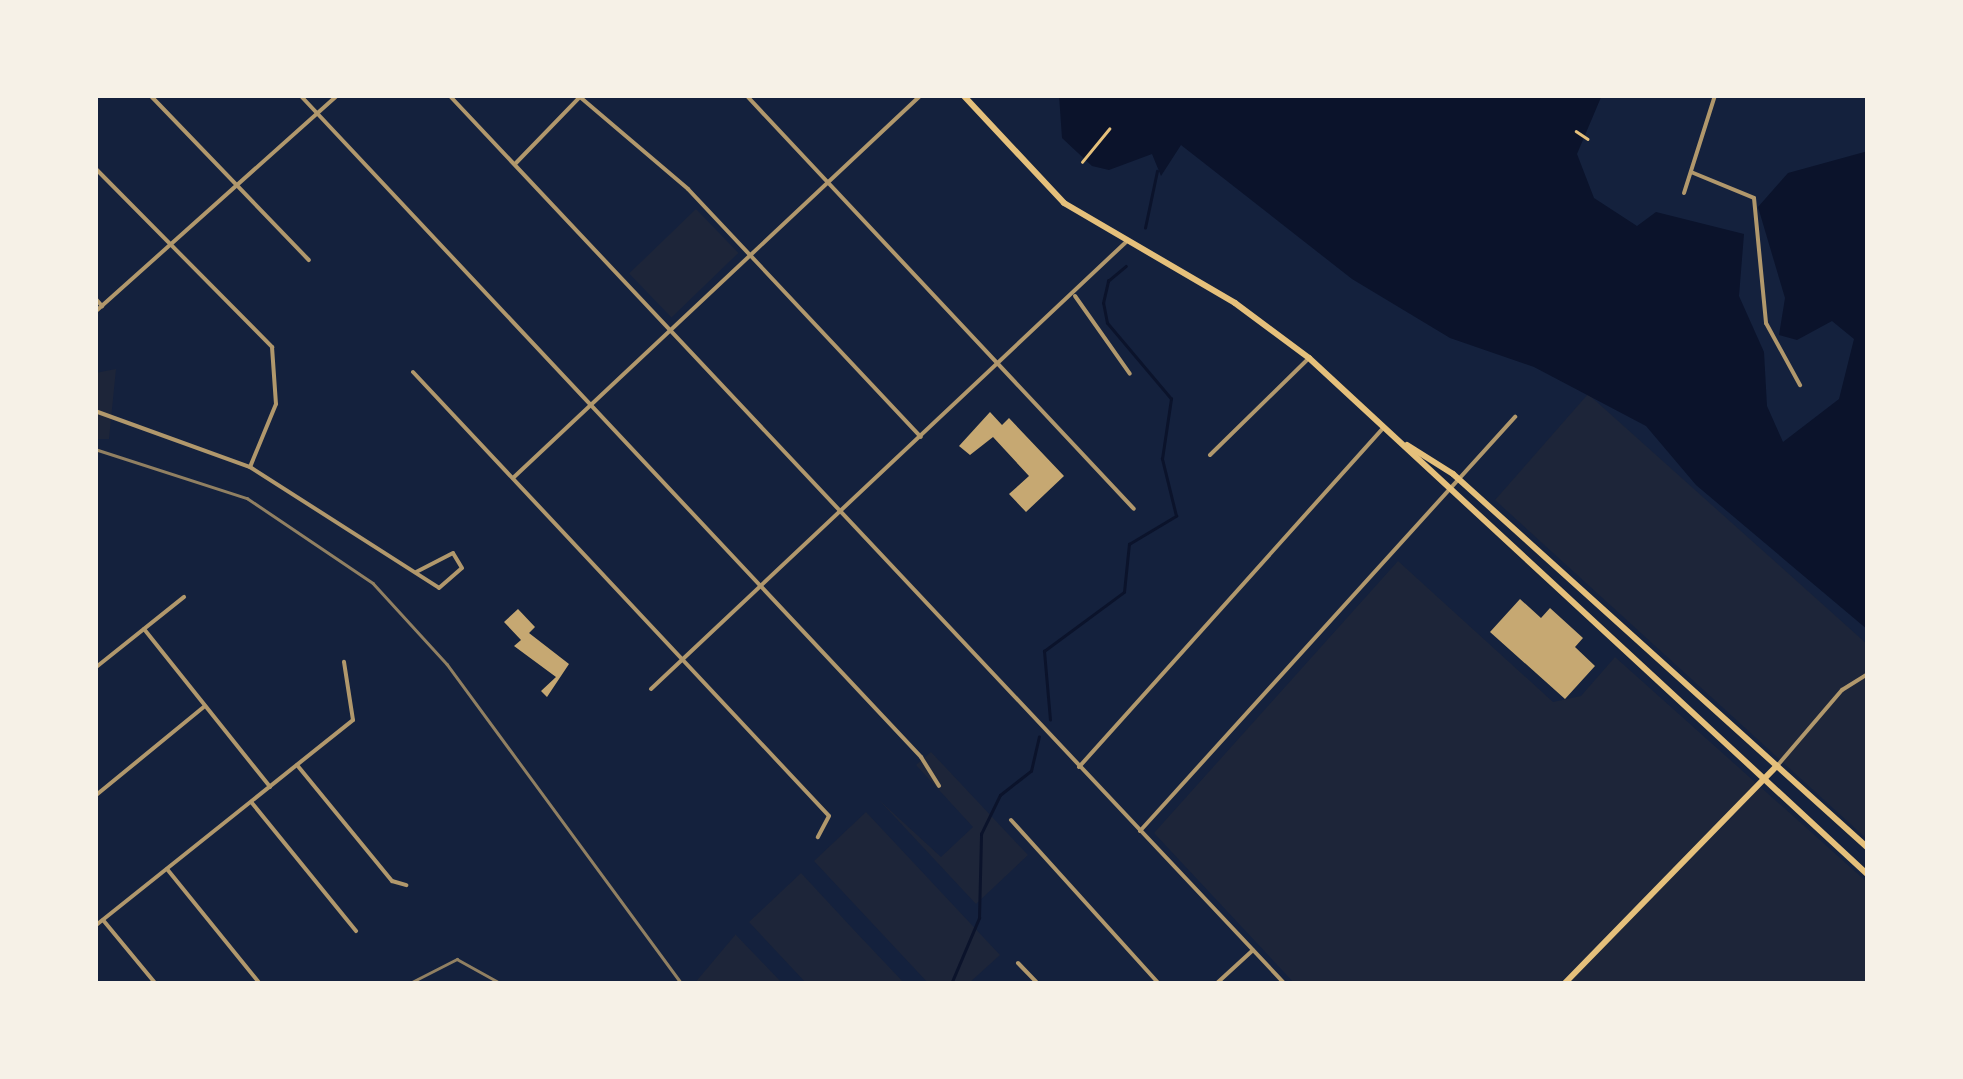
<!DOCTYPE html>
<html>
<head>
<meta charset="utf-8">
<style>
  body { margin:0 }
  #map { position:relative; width:1963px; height:1079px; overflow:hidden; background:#14213d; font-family:"Alegreya Sans",sans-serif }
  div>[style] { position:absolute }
  .green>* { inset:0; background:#1d2539; transform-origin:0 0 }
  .water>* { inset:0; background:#0b132b }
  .stream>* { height:2.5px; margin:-1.25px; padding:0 1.25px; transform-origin:1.25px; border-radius:1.25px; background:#0b132b }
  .building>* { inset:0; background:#c6a872 }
  .path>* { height:2.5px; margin:-1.25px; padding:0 1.25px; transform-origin:1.25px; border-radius:1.25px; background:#e5c07b }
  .service>* { height:2.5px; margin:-1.25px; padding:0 1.25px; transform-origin:1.25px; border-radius:1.25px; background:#b1986c }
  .minor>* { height:4px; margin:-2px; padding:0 2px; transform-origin:2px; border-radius:2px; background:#b1986c }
  .secondary>* { height:6px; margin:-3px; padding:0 3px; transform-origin:3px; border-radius:3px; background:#e5c07b }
  .primary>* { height:6px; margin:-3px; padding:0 3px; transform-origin:3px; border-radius:3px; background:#e5c07b }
  .rail>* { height:2.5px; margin:-1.25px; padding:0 1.25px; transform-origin:1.25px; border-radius:1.25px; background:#918062 }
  span { translate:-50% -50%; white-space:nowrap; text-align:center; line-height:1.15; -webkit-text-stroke:8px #f6f1e7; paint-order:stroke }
  .frame { position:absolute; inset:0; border:98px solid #f6f1e7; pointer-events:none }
</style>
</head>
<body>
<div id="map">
  <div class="green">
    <div style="left:696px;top:209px;width:61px;height:93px;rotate:46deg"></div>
    <div style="clip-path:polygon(116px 369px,109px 439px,95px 439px,95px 373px)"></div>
    <div style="clip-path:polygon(1588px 394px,1868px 645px,1868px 840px,1495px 500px)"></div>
    <div style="clip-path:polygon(1398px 561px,1553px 702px,1581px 696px,1615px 657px,1868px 883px,1868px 984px,1295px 984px,1154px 833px)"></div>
    <div style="clip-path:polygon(931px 752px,1028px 855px,976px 904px,879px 800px,941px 857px,973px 827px,916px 765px)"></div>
    <div style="clip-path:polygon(866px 812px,1000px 955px,968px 984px,929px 984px,814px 861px)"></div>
    <div style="clip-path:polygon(801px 873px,853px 929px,905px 984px,807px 984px,749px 922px)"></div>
    <div style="clip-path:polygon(736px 934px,736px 935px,783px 984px,694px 984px)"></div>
  </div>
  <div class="water">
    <div style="clip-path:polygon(1059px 95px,1602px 95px,1577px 154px,1594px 198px,1637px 226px,1656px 212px,1744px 234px,1739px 296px,1764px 352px,1767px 406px,1783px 442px,1839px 399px,1854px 339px,1832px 321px,1797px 340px,1779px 335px,1785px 298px,1758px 207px,1788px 173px,1868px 151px,1868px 630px,1696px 485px,1646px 426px,1534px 367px,1450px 338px,1352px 279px,1181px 145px,1161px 176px,1152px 154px,1109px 170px,1092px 166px,1062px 138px)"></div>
  </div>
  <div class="stream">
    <div style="left:1145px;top:228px;width:58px;rotate:-78.1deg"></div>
    <div style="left:1050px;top:720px;width:69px;rotate:-95deg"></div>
    <div style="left:1044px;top:651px;width:99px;rotate:-36.4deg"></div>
    <div style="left:1124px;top:592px;width:48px;rotate:-84.1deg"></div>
    <div style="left:1129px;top:544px;width:55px;rotate:-30.8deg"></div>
    <div style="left:1176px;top:516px;width:59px;rotate:-103.8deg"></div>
    <div style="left:1162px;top:459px;width:61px;rotate:-81.5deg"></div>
    <div style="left:1171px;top:399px;width:99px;rotate:-130.1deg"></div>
    <div style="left:1107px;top:323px;width:20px;rotate:-101deg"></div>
    <div style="left:1103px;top:303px;width:23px;rotate:-77deg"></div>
    <div style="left:1108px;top:281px;width:23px;rotate:-40deg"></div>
    <div style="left:951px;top:984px;width:72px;rotate:-67deg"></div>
    <div style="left:979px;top:918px;width:84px;rotate:-88.6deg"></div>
    <div style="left:981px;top:834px;width:43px;rotate:-64deg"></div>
    <div style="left:1000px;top:795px;width:39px;rotate:-38deg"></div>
    <div style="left:1031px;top:771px;width:35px;rotate:-77deg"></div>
  </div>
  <div class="building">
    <div style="clip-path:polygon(990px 412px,1002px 425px,1009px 418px,1064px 476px,1026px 512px,1009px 494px,1029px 476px,993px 437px,970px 455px,959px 446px)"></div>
    <div style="clip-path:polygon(1520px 599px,1541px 618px,1550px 608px,1583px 638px,1575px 647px,1595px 666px,1565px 699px,1490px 632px)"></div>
    <div style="clip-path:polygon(518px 609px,535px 627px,529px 633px,569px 664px,547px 697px,541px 691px,556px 677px,514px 646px,521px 640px,504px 622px)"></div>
  </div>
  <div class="path">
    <div style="left:1576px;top:131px;width:14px;rotate:34deg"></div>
    <div style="left:1082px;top:162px;width:43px;rotate:-50.7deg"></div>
    <div style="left:457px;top:984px;width:19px"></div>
  </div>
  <div class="service">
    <div style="left:95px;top:569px;width:14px;rotate:90deg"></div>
  </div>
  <div class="minor">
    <div style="left:150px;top:95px;width:229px;rotate:46.1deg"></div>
    <div style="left:300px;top:95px;width:908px;rotate:46.83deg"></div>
    <div style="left:921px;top:757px;width:34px;rotate:58deg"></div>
    <div style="left:449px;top:95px;width:1220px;rotate:46.76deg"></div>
    <div style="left:746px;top:95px;width:567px;rotate:46.86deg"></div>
    <div style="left:515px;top:164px;width:93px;rotate:-45.9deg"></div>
    <div style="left:580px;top:97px;width:142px;rotate:40.4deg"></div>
    <div style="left:688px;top:189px;width:340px;rotate:46.8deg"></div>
    <div style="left:95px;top:168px;width:252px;rotate:45.3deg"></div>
    <div style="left:272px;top:347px;width:57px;rotate:86deg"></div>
    <div style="left:276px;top:404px;width:68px;rotate:112.4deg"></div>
    <div style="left:1691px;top:172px;width:68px;rotate:22.4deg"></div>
    <div style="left:1754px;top:198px;width:126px;rotate:84.5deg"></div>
    <div style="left:1766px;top:323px;width:71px;rotate:61.3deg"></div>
    <div style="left:1684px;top:193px;width:103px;rotate:-72.4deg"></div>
    <div style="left:1075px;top:296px;width:95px;rotate:54.8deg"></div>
    <div style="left:95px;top:298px;width:11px;rotate:49deg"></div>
    <div style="left:95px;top:312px;width:326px;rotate:-41.8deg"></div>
    <div style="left:413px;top:372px;width:608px;rotate:46.86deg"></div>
    <div style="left:829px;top:816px;width:24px;rotate:118deg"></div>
    <div style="left:95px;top:411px;width:165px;rotate:19.9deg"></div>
    <div style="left:250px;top:467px;width:224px;rotate:32.6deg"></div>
    <div style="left:439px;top:588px;width:30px;rotate:-41deg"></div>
    <div style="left:462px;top:568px;width:17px;rotate:-121deg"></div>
    <div style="left:453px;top:553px;width:42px;rotate:152.8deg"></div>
    <div style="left:1210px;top:455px;width:139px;rotate:-44.4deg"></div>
    <div style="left:513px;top:478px;width:560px;rotate:-43.19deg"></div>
    <div style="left:144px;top:629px;width:202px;rotate:51.4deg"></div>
    <div style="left:95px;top:668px;width:114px;rotate:-38.6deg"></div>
    <div style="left:651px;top:689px;width:652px;rotate:-43.26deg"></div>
    <div style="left:297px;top:765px;width:150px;rotate:50.7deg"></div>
    <div style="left:392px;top:881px;width:15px;rotate:16deg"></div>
    <div style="left:1777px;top:766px;width:100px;rotate:-49.5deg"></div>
    <div style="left:1842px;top:690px;width:31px;rotate:-32deg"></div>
    <div style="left:1079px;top:767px;width:455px;rotate:-48.1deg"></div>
    <div style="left:95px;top:796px;width:142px;rotate:-39.3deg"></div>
    <div style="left:252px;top:803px;width:165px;rotate:50.9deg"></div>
    <div style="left:1011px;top:820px;width:221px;rotate:47.9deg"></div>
    <div style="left:1140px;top:831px;width:559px;rotate:-47.83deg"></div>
    <div style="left:167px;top:869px;width:148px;rotate:51deg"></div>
    <div style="left:103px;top:920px;width:83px;rotate:50.4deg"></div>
    <div style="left:95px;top:926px;width:330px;rotate:-38.6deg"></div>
    <div style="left:353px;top:720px;width:59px;rotate:-98.8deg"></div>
    <div style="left:1018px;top:963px;width:29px;rotate:46deg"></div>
    <div style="left:1216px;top:984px;width:50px;rotate:-42.6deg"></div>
  </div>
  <div class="secondary">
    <div style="left:1564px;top:984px;width:305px;rotate:-45.7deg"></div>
  </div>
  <div class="primary">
    <div style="left:963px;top:95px;width:148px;rotate:46.9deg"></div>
    <div style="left:1064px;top:203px;width:198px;rotate:30.3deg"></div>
    <div style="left:1235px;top:303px;width:92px;rotate:36.6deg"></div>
    <div style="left:1309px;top:358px;width:761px;rotate:42.76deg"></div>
    <div style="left:1407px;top:445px;width:54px;rotate:32.2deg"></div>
    <div style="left:1453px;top:474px;width:559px;rotate:42.03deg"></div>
  </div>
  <div class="rail">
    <div style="left:95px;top:449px;width:160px;rotate:17.9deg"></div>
    <div style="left:247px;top:498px;width:152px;rotate:34deg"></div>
    <div style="left:373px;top:583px;width:110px;rotate:47.6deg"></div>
    <div style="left:447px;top:664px;width:397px;rotate:53.7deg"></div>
    <div style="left:408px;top:984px;width:55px;rotate:-27deg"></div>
    <div style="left:457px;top:959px;width:51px;rotate:29.1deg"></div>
  </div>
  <div class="frame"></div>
</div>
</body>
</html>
